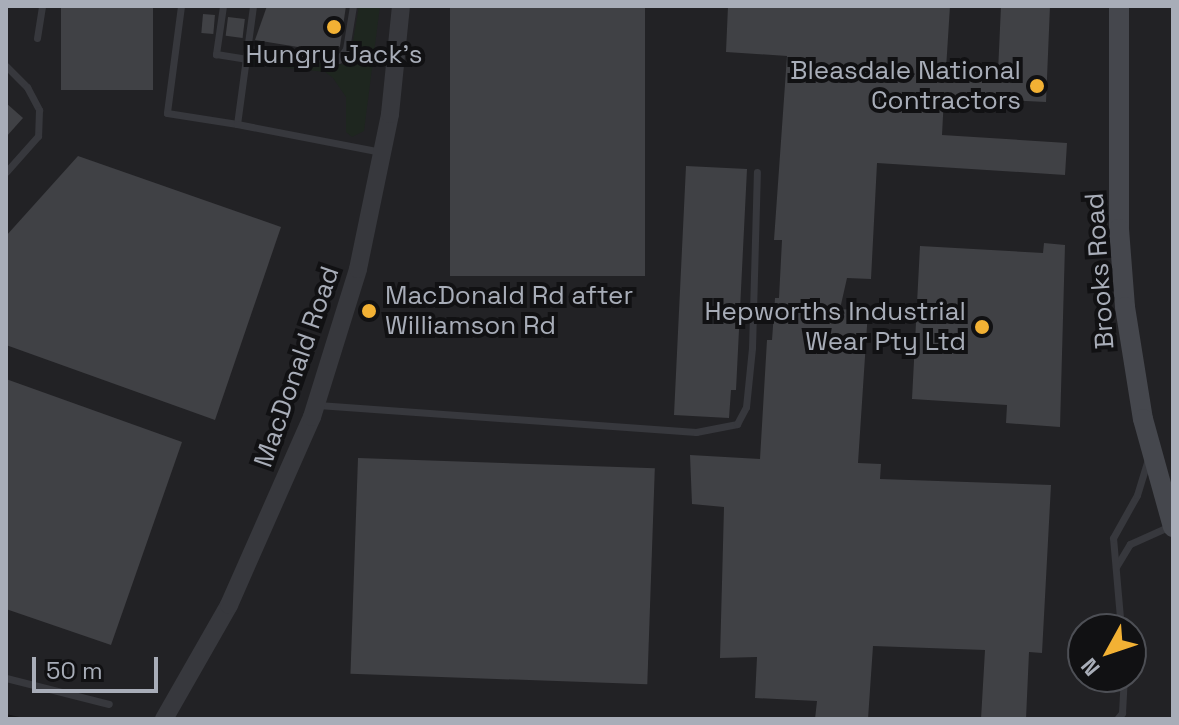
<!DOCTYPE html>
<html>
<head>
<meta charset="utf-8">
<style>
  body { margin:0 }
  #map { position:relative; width:1179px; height:725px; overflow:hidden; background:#161618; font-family:"Space Grotesk",sans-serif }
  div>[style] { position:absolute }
  .built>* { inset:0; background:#222225 }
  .green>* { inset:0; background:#1e261f }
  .building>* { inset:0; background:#404145; transform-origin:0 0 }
  .service>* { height:7px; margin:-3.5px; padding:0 3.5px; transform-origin:3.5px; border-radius:3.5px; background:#37383d }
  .tertiary>* { height:18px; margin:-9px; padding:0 9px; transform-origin:9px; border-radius:9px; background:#37383d }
  .secondary>* { height:20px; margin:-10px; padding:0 10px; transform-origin:10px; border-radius:10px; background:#45474d }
  .dots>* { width:22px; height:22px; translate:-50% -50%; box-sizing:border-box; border:4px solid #111113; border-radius:50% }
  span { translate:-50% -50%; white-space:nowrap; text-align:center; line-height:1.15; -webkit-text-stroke:8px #111113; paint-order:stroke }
  .poi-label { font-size:26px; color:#a8adb8 }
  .right { translate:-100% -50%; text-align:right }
  .left { translate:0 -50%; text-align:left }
  .street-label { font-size:26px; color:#a8adb8 }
  .frame { position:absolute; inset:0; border:8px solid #a8adb8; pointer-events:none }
  .north { position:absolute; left:1067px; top:613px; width:80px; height:80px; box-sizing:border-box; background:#111113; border:2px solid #4d4f55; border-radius:50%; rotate:230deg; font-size:22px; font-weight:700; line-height:32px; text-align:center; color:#a8adb8 }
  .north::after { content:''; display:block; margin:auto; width:28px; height:36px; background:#f2b134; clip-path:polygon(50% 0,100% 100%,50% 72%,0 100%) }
  .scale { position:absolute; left:32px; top:657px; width:126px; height:36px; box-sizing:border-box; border:4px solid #a8adb8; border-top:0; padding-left:10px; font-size:24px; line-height:28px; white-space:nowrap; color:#a8adb8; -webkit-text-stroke:6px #111113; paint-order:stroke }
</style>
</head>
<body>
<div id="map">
  <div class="built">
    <div style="clip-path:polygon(evenodd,6px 6px,1173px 6px,1173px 719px,28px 719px,6px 714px,6px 6px,1083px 629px,1131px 629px,1131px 677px,1083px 677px,1083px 629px)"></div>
  </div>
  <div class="green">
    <div style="clip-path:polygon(359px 6px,380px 6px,364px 131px,352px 137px,346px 132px,346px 97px,333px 78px,325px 72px,253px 64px,253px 58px,349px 65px)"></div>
  </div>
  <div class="building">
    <div style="left:61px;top:6px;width:92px;height:84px"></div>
    <div style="clip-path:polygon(267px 6px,346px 6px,340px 46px,335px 53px,255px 40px)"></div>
    <div style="left:450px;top:6px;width:195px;height:270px"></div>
    <div style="clip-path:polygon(728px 6px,950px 6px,946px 69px,998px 72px,1001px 6px,1050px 6px,1046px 102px,944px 97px,942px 135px,1067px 143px,1065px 175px,877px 163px,871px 279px,847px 278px,840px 309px,868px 311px,858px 463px,881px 464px,880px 479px,1051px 485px,1042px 653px,1029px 652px,1026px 719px,981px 719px,985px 650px,873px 646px,868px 719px,815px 719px,817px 701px,755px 698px,757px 657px,720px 658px,724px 507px,692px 504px,690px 455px,760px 459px,767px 340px,772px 340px,775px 298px,779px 298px,782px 240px,774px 240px,787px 56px,726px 52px)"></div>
    <div style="left:203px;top:14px;width:12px;height:19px;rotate:5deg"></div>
    <div style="left:228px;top:17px;width:17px;height:19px;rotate:7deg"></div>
    <div style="clip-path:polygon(6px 103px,23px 118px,6px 137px)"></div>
    <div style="clip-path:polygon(78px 156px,281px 227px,215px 420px,6px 345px,6px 236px)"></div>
    <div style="clip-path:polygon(686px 166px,747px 169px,736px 390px,731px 390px,729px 418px,674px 415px)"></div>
    <div style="clip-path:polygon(1044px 243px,1065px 245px,1060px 427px,1006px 423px,1007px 405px,912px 399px,920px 246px,1043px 253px)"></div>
    <div style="clip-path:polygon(6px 379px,182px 442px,111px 645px,6px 609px)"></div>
    <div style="left:358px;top:458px;width:297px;height:216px;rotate:2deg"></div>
  </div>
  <div class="service">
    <div style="left:181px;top:6px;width:108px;rotate:97.5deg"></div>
    <div style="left:167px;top:113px;width:71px;rotate:8.9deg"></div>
    <div style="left:223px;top:6px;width:49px;rotate:98.3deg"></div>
    <div style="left:216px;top:54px;width:30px;rotate:9deg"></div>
    <div style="left:253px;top:6px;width:119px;rotate:97.7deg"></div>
    <div style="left:237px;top:124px;width:147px;rotate:11deg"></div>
    <div style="left:37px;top:38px;width:32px;rotate:-81deg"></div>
    <div style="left:248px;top:48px;width:91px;rotate:7.6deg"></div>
    <div style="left:338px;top:60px;width:14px;rotate:-54deg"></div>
    <div style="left:346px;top:49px;width:44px;rotate:-80.8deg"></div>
    <div style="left:6px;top:66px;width:30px;rotate:45deg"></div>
    <div style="left:27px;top:87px;width:26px;rotate:62deg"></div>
    <div style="left:39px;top:110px;width:26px;rotate:92deg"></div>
    <div style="left:38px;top:136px;width:48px;rotate:131.6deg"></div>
    <div style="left:318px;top:405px;width:379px;rotate:4.1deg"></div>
    <div style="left:696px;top:432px;width:42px;rotate:-11deg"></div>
    <div style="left:737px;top:424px;width:19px;rotate:-62deg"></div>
    <div style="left:746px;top:407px;width:59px;rotate:-84.2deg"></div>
    <div style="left:752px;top:348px;width:176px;rotate:-88.4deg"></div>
    <div style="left:1116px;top:567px;width:27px;rotate:-59deg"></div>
    <div style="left:1130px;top:544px;width:44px;rotate:-24.2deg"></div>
    <div style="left:1121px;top:629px;width:91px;rotate:-95deg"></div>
    <div style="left:1113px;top:538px;width:49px;rotate:-60.8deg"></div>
    <div style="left:1137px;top:495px;width:37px;rotate:-73deg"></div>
    <div style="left:6px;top:678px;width:106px;rotate:14.2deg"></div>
    <div style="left:1117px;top:719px;width:8px;rotate:-50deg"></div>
    <div style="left:1122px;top:713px;width:36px;rotate:-87deg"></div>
  </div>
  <div class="tertiary">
    <div style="left:164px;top:719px;width:131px;rotate:-60.3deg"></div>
    <div style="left:229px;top:605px;width:206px;rotate:-66.2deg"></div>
    <div style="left:312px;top:417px;width:155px;rotate:-72.7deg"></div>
    <div style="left:358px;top:269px;width:158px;rotate:-78.3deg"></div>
    <div style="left:390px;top:114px;width:109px;rotate:-84.2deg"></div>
  </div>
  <div class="secondary">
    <div style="left:1119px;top:6px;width:223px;rotate:90deg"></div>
    <div style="left:1119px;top:229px;width:78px;rotate:85.6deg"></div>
    <div style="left:1125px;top:307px;width:113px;rotate:80.9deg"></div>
    <div style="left:1143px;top:419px;width:112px;rotate:74.5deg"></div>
  </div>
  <div class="dots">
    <div style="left:334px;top:27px;background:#f2b134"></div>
    <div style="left:1037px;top:86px;background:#f2b134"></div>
    <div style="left:369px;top:311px;background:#f2b134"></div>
    <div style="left:982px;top:327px;background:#f2b134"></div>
  </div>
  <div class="poi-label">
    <span style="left:334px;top:55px">Hungry Jack's</span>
    <span class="right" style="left:1021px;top:86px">Bleasdale National<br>Contractors</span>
    <span class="left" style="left:385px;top:311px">MacDonald Rd after<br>Williamson Rd</span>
    <span class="right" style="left:966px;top:327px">Hepworths Industrial<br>Wear Pty Ltd</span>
  </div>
  <div class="street-label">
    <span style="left:1100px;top:271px;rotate:-94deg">Brooks Road</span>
    <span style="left:297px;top:367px;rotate:-71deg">MacDonald Road</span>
  </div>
  <div class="frame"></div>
  <div class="north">N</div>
  <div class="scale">50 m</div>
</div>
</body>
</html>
